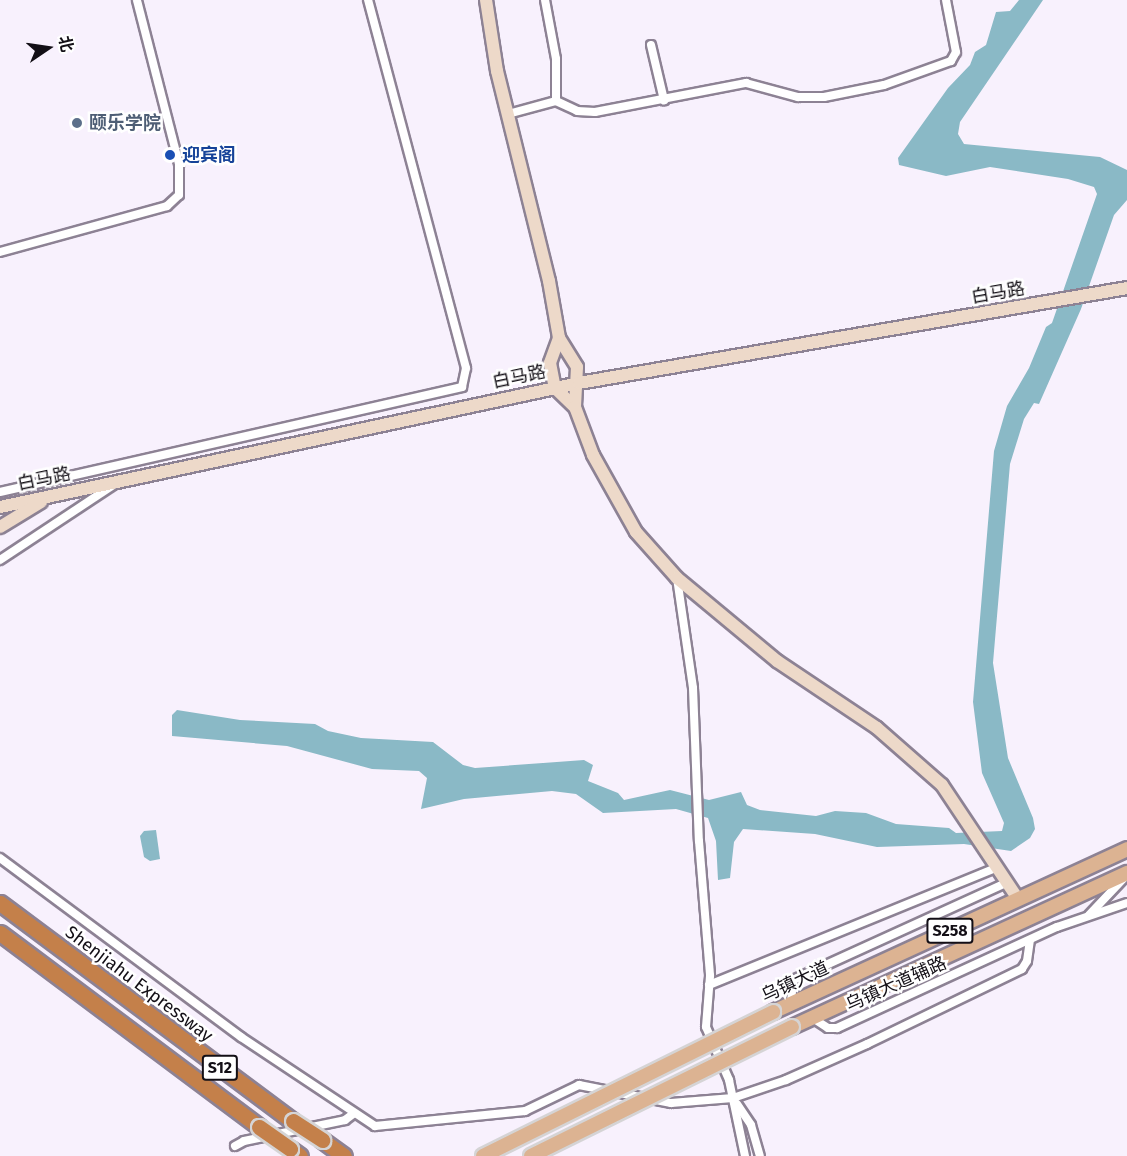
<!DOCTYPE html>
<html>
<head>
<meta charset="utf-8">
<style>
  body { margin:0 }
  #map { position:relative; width:1127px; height:1156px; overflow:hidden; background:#f8f1fd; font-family:"Fira Sans","Noto Sans SC",sans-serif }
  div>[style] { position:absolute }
  .water>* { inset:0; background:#8ab9c6 }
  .roads { filter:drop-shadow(2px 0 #8d8294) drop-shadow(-2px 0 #8d8294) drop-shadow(0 2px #8d8294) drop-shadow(0 -2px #8d8294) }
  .street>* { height:8px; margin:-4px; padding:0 4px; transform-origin:4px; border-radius:4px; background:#fff }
  .secondary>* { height:12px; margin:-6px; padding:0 6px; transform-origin:6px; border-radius:6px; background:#edd9c9 }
  .primary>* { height:14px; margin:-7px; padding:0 7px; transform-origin:7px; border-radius:7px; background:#dcb392 }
  .highway>* { height:15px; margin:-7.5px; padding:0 7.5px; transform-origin:7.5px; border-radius:7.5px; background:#c4804a }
  .bridges { filter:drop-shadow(2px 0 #d5d4d5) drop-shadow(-2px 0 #d5d4d5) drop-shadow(0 2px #d5d4d5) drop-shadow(0 -2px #d5d4d5) }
  .primary-bridge>* { height:14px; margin:-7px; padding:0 7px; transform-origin:7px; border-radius:7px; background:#dcb392 }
  .highway-bridge>* { height:15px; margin:-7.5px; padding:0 7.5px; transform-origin:7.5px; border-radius:7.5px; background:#c4804a }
  .dots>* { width:16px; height:16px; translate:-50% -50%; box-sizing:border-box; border:3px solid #fff; border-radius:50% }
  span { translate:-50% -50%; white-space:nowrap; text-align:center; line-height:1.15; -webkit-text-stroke:5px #fff; paint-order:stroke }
  .shield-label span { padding:2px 4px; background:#fff; border:2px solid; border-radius:4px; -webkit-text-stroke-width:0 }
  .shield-label { font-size:16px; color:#130f16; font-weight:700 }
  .service-label { font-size:18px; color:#4e5e75; font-weight:700 }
  .left { translate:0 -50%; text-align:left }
  .transit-label { font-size:18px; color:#164399; font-weight:700 }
  .street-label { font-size:18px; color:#130f16 }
  .north { position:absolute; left:18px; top:18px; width:60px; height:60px; -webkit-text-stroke:4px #fff; paint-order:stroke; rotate:77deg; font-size:16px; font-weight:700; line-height:24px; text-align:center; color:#130f16 }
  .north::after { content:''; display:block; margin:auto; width:21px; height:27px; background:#130f16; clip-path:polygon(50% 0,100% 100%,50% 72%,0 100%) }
</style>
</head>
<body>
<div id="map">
  <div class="water">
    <div style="clip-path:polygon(1019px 0,1043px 0,960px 122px,958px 134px,964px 144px,1100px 157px,1127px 170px,1127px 200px,1114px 215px,1081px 309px,1039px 404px,1034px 403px,1024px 419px,1010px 464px,993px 663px,1008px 758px,1033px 818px,1035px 829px,1030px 838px,1011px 851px,964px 844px,877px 847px,815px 834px,743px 829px,734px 842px,730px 878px,718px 880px,716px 841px,708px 818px,676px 809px,603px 813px,576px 794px,552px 791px,464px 799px,421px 809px,427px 778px,419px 771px,372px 769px,287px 746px,172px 736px,172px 715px,177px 710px,240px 720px,315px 724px,328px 731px,361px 738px,433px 742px,463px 765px,475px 768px,584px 760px,593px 765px,588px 781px,618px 793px,624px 800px,670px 790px,709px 800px,741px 792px,747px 805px,760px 810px,816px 816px,835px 811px,866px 813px,896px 824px,949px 828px,956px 833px,1002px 831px,1004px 823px,982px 773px,973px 702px,994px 451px,1007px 406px,1029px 368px,1046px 327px,1052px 323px,1097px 194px,1094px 187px,1068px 179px,990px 167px,946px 176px,899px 165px,898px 158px,948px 88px,970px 65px,975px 52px,986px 45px,996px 12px,1010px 11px)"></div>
    <div style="clip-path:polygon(156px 830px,160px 859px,150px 861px,144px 857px,140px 836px,144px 831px)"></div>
  </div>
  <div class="roads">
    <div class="street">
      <div style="left:545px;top:0;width:60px;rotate:79.4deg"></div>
      <div style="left:556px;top:59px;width:42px;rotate:90deg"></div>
      <div style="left:556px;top:101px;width:23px;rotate:25deg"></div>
      <div style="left:577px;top:111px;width:18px;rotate:3deg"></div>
      <div style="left:595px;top:112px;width:154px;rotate:-10.9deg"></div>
      <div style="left:746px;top:83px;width:54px;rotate:15.1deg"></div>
      <div style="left:798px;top:97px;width:26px"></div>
      <div style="left:824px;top:97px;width:61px;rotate:-11.3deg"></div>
      <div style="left:884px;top:85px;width:71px;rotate:-19.7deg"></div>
      <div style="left:951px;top:61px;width:10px;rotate:-61deg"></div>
      <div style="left:956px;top:52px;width:53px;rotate:-100.9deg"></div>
      <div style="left:651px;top:45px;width:57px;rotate:76.7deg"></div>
      <div style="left:508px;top:114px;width:50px;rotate:-15.2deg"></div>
      <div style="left:0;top:252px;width:173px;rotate:-15.4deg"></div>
      <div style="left:167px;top:206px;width:16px;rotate:-43deg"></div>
      <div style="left:179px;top:195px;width:31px;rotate:-90deg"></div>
      <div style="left:179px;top:164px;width:169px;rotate:-104.4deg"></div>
      <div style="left:0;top:492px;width:474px;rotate:-12.8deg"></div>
      <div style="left:462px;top:387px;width:19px;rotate:-78deg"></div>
      <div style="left:466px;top:368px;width:381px;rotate:-104.9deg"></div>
      <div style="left:0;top:560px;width:138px;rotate:-33.5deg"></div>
      <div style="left:677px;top:578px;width:111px;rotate:81.7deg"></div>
      <div style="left:693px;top:688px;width:153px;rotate:87.8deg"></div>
      <div style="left:699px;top:841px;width:135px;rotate:85.3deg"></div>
      <div style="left:710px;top:976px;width:51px;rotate:94.5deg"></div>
      <div style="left:706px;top:1027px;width:58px;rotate:66.5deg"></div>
      <div style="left:729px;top:1080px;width:78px;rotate:78.1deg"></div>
      <div style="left:0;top:858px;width:300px;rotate:36.6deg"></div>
      <div style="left:241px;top:1037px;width:161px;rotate:33.6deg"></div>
      <div style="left:375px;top:1126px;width:151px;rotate:-5.7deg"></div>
      <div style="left:525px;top:1111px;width:60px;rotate:-25.7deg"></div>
      <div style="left:579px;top:1085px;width:94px;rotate:11.1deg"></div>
      <div style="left:671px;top:1103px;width:62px;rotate:-4.6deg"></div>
      <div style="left:733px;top:1098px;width:56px;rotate:-18.8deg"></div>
      <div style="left:786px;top:1080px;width:89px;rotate:-24deg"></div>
      <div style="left:867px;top:1044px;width:172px;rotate:-25.8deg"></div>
      <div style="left:1022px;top:969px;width:9px;rotate:-58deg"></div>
      <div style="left:1027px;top:961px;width:21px;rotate:-82deg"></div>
      <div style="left:1089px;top:915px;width:54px;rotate:-46.5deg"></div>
      <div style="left:709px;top:985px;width:312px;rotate:-22.2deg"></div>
      <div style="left:791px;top:1003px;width:23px;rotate:-85deg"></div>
      <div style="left:793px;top:980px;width:236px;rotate:-24.5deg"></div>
      <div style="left:811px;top:1017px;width:20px;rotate:33deg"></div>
      <div style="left:828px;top:1028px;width:9px"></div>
      <div style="left:837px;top:1028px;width:242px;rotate:-24.7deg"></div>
      <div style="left:1057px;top:927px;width:74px;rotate:-18.9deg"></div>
      <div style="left:737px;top:1104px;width:25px;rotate:56deg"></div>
      <div style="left:751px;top:1125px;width:32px;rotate:74deg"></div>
      <div style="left:235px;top:1146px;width:10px;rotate:-29deg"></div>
      <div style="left:244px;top:1141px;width:103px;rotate:-11.7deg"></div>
      <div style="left:345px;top:1120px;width:10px;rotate:-37deg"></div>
    </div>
    <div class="secondary">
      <div style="left:486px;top:0;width:72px;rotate:81.2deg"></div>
      <div style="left:497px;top:71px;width:216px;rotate:76.1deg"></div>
      <div style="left:549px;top:281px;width:58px;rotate:80deg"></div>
      <div style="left:559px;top:338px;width:34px;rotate:58deg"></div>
      <div style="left:577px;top:367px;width:40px;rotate:92.9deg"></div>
      <div style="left:559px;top:338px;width:27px;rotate:110deg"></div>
      <div style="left:550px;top:363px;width:25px;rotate:79deg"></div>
      <div style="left:555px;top:388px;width:28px;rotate:44deg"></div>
      <div style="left:575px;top:407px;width:51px;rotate:69.4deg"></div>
      <div style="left:593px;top:455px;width:88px;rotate:60.8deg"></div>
      <div style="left:636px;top:532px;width:62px;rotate:48.3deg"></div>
      <div style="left:677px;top:578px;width:130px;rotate:39.7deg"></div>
      <div style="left:777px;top:661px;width:120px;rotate:33.8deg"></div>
      <div style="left:877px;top:728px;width:86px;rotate:41.2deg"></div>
      <div style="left:942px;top:785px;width:137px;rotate:56.3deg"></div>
      <div style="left:0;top:507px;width:592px;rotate:-12.09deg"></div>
      <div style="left:579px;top:383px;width:556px;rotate:-9.83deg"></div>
      <div style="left:0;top:527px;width:48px;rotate:-31.4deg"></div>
    </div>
    <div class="primary">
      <div style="left:773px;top:1012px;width:390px;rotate:-24.7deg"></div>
      <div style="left:792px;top:1027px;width:369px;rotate:-24.7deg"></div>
    </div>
    <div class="highway">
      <div style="left:0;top:903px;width:365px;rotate:36.7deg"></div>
      <div style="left:0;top:933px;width:324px;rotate:36.8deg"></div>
      <div style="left:322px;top:1140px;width:27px;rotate:36deg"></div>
      <div style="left:290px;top:1149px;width:12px;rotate:35deg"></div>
    </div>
  </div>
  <div class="bridges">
    <div class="primary-bridge">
      <div style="left:483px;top:1156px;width:324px;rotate:-26.4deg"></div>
      <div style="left:531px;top:1156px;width:291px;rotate:-26.3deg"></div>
    </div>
    <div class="highway-bridge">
      <div style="left:293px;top:1121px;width:35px;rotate:33deg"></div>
      <div style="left:259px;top:1127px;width:38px;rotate:35deg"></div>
    </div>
  </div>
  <div class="dots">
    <div style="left:77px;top:123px;background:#5c6f8a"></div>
    <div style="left:170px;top:155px;background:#1a4fb4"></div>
  </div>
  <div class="shield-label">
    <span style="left:950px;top:931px">S258</span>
    <span style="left:220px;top:1068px">S12</span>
  </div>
  <div class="service-label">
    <span class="left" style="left:89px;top:123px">颐乐学院</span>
  </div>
  <div class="transit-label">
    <span class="left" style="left:182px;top:155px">迎宾阁</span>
  </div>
  <div class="street-label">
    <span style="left:998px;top:293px;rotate:-10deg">白马路</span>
    <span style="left:519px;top:377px;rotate:-12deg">白马路</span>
    <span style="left:44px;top:479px;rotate:-12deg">白马路</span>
    <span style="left:795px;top:982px;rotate:-25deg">乌镇大道</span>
    <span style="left:139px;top:984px;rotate:37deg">Shenjiahu Expressway</span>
    <span style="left:896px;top:984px;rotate:-24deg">乌镇大道辅路</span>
  </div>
  <div class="north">北</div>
</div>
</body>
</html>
